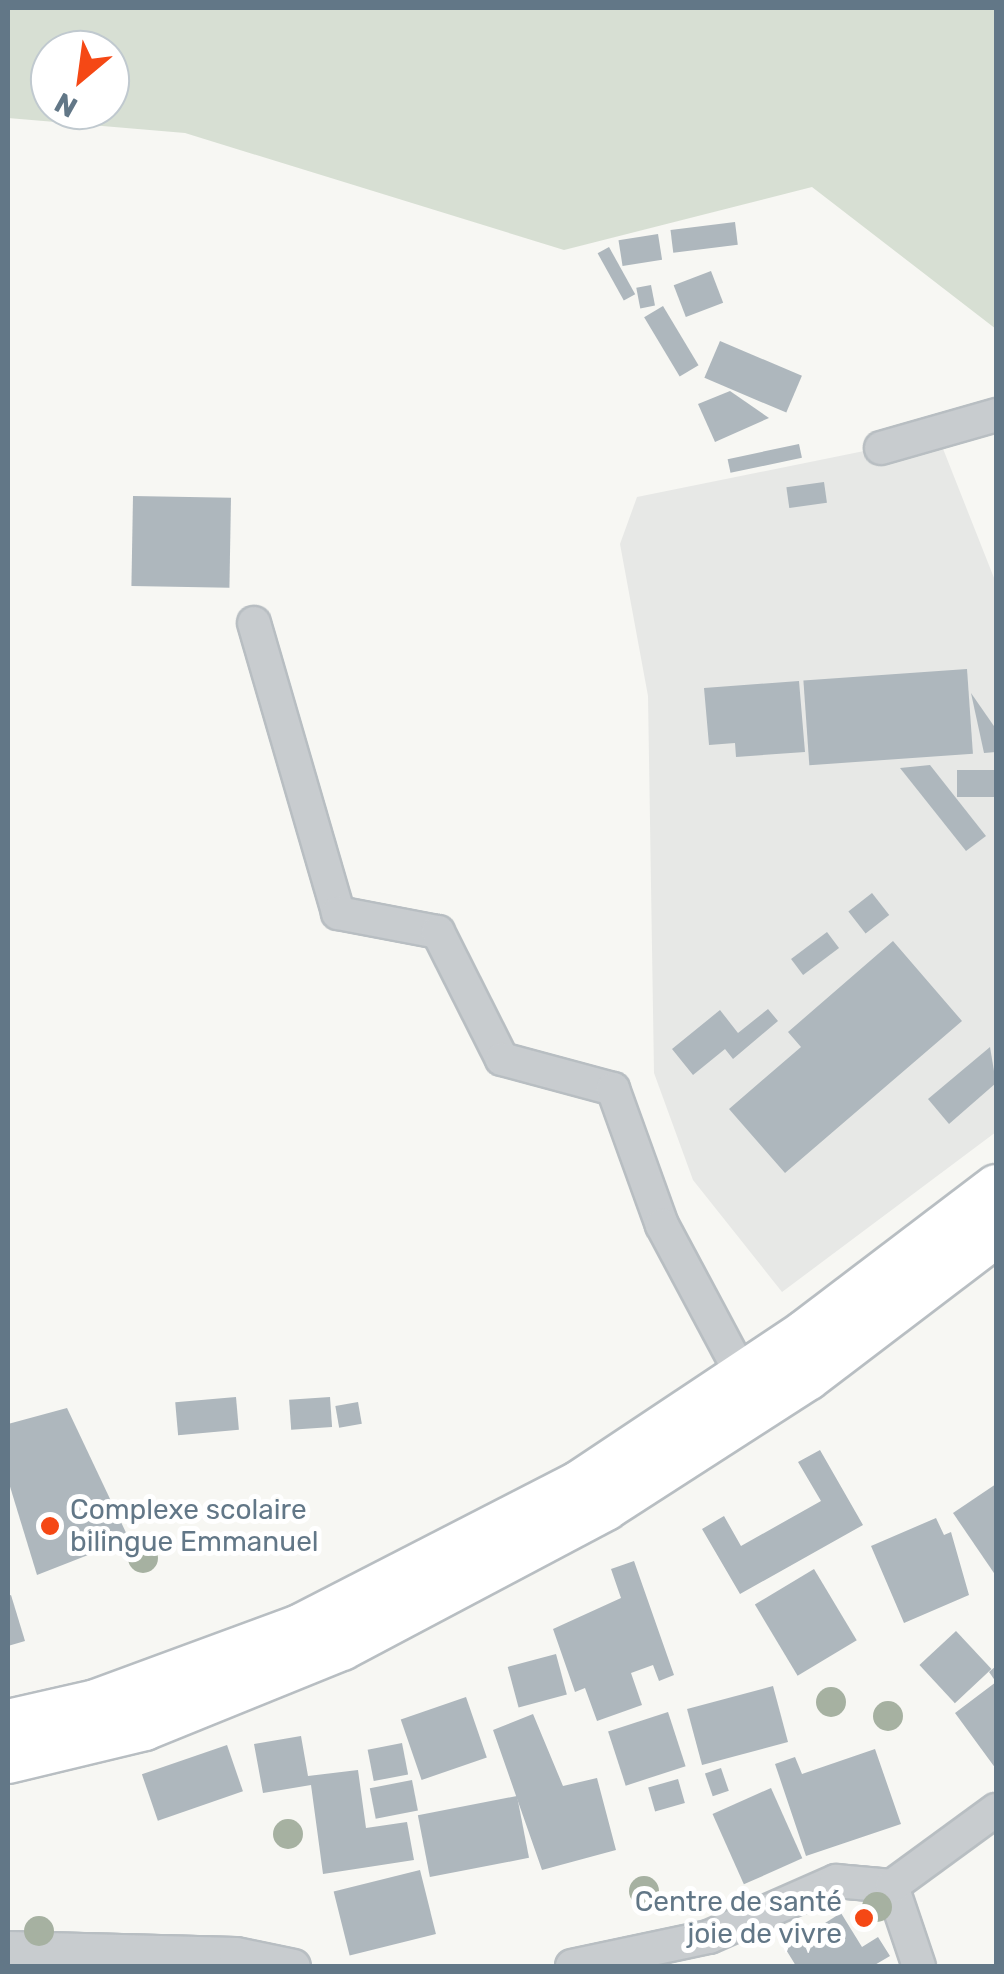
<!DOCTYPE html>
<html>
<head>
<meta charset="utf-8">
<style>
  body { margin:0 }
  #map { position:relative; width:1004px; height:1974px; overflow:hidden; background:#f7f7f3; font-family:Rubik,sans-serif }
  div>[style] { position:absolute }
  .built>* { inset:0; background:#e7e8e6 }
  .green>* { inset:0; background:#d7dfd3 }
  .building>* { inset:0; background:#aeb7bd; transform-origin:0 0 }
  .roads { filter:drop-shadow(2px 0 #b8bec2) drop-shadow(-2px 0 #b8bec2) drop-shadow(0 2px #b8bec2) drop-shadow(0 -2px #b8bec2) }
  .street>* { height:32px; margin:-16px; padding:0 16px; transform-origin:16px; border-radius:16px; background:#c8cccf }
  .secondary>* { height:45px; margin:-22.5px; padding:0 22.5px; transform-origin:22.5px; border-radius:22.5px; background:#fff }
  .trees>* { width:30px; height:30px; margin:-15px; border-radius:50%; background:#a6b1a1 }
  .dots>* { width:28px; height:28px; translate:-50% -50%; box-sizing:border-box; border:5px solid #fff; border-radius:50% }
  span { translate:-50% -50%; white-space:nowrap; text-align:center; line-height:1.15; -webkit-text-stroke:10px #fff; paint-order:stroke }
  .poi-label { font-size:28px; color:#627787 }
  .left { translate:0 -50%; text-align:left }
  .right { translate:-100% -50%; text-align:right }
  .frame { position:absolute; inset:0; border:10px solid #627787; pointer-events:none }
  .north { position:absolute; left:30px; top:30px; width:100px; height:100px; box-sizing:border-box; background:#fff; border:2px solid #c0c9cf; border-radius:50%; rotate:209deg; font-size:28px; font-weight:700; line-height:40px; text-align:center; color:#627787 }
  .north::after { content:''; display:block; margin:auto; width:35px; height:45px; background:#f54815; clip-path:polygon(50% 0,100% 100%,50% 72%,0 100%) }
</style>
</head>
<body>
<div id="map">
  <div class="built">
    <div style="clip-path:polygon(938px 436px,996px 583px,996px 1132px,782px 1292px,693px 1180px,654px 1073px,648px 696px,620px 544px,637px 497px)"></div>
  </div>
  <div class="green">
    <div style="clip-path:polygon(evenodd,8px 8px,996px 8px,996px 329px,812px 187px,564px 250px,185px 133px,8px 118px,8px 8px,50px 50px,110px 50px,110px 110px,50px 110px,50px 50px)"></div>
  </div>
  <div class="building">
    <div style="left:735px;top:222px;width:23px;height:65px;rotate:83deg"></div>
    <div style="left:658px;top:234px;width:26px;height:40px;rotate:81deg"></div>
    <div style="left:609px;top:247px;width:54px;height:13px;rotate:61deg"></div>
    <div style="left:711px;top:271px;width:34px;height:40px;rotate:69deg"></div>
    <div style="left:651px;top:285px;width:21px;height:15px;rotate:79deg"></div>
    <div style="left:663px;top:306px;width:69px;height:22px;rotate:59deg"></div>
    <div style="left:720px;top:341px;width:89px;height:40px;rotate:23deg"></div>
    <div style="clip-path:polygon(730px 391px,769px 418px,715px 442px,698px 404px)"></div>
    <div style="left:799px;top:444px;width:14px;height:73px;rotate:78deg"></div>
    <div style="left:824px;top:482px;width:21px;height:38px;rotate:82deg"></div>
    <div style="left:133px;top:496px;width:98px;height:90px;rotate:1deg"></div>
    <div style="left:967px;top:669px;width:85px;height:164px;rotate:86deg"></div>
    <div style="clip-path:polygon(799px 681px,805px 752px,736px 757px,735px 743px,709px 745px,704px 688px)"></div>
    <div style="clip-path:polygon(971px 693px,996px 729px,996px 752px,984px 753px)"></div>
    <div style="clip-path:polygon(930px 765px,986px 836px,966px 851px,900px 768px)"></div>
    <div style="left:957px;top:770px;width:39px;height:27px"></div>
    <div style="left:872px;top:893px;width:28px;height:30px;rotate:52deg"></div>
    <div style="left:827px;top:932px;width:20px;height:45px;rotate:53deg"></div>
    <div style="clip-path:polygon(893px 941px,962px 1021px,785px 1173px,729px 1109px,801px 1047px,788px 1032px)"></div>
    <div style="clip-path:polygon(768px 1009px,778px 1021px,733px 1059px,725px 1049px,693px 1075px,672px 1049px,720px 1010px,738px 1033px)"></div>
    <div style="clip-path:polygon(990px 1047px,996px 1083px,949px 1124px,928px 1099px)"></div>
    <div style="left:236px;top:1397px;width:33px;height:61px;rotate:85deg"></div>
    <div style="left:330px;top:1397px;width:30px;height:41px;rotate:86deg"></div>
    <div style="left:358px;top:1402px;width:22px;height:23px;rotate:80deg"></div>
    <div style="clip-path:polygon(67px 1408px,129px 1539px,37px 1575px,8px 1480px,8px 1424px)"></div>
    <div style="clip-path:polygon(820px 1450px,863px 1525px,740px 1594px,702px 1529px,724px 1516px,741px 1546px,821px 1501px,798px 1462px)"></div>
    <div style="clip-path:polygon(996px 1484px,996px 1576px,953px 1513px)"></div>
    <div style="clip-path:polygon(936px 1518px,944px 1535px,951px 1532px,969px 1595px,904px 1623px,871px 1546px)"></div>
    <div style="clip-path:polygon(634px 1561px,674px 1675px,659px 1681px,653px 1665px,631px 1673px,642px 1705px,597px 1721px,585px 1688px,575px 1692px,553px 1629px,621px 1598px,611px 1569px)"></div>
    <div style="left:814px;top:1569px;width:83px;height:69px;rotate:59deg"></div>
    <div style="clip-path:polygon(11px 1595px,25px 1641px,8px 1646px,8px 1596px)"></div>
    <div style="left:956px;top:1631px;width:52px;height:50px;rotate:47deg"></div>
    <div style="left:556px;top:1654px;width:42px;height:50px;rotate:75deg"></div>
    <div style="clip-path:polygon(996px 1666px,996px 1769px,955px 1713px,996px 1682px,989px 1672px)"></div>
    <div style="left:773px;top:1686px;width:58px;height:89px;rotate:75deg"></div>
    <div style="left:466px;top:1697px;width:64px;height:69px;rotate:71deg"></div>
    <div style="left:668px;top:1712px;width:57px;height:63px;rotate:72deg"></div>
    <div style="clip-path:polygon(533px 1714px,563px 1786px,597px 1778px,616px 1850px,542px 1870px,493px 1730px)"></div>
    <div style="clip-path:polygon(301px 1736px,308px 1776px,358px 1770px,366px 1828px,407px 1822px,414px 1860px,323px 1874px,311px 1785px,263px 1793px,254px 1744px)"></div>
    <div style="left:402px;top:1743px;width:32px;height:35px;rotate:79deg"></div>
    <div style="left:227px;top:1745px;width:49px;height:90px;rotate:71deg"></div>
    <div style="clip-path:polygon(875px 1749px,901px 1824px,806px 1856px,775px 1764px,795px 1757px,802px 1774px)"></div>
    <div style="left:721px;top:1768px;width:24px;height:17px;rotate:71deg"></div>
    <div style="left:678px;top:1779px;width:25px;height:31px;rotate:74deg"></div>
    <div style="left:412px;top:1780px;width:31px;height:43px;rotate:79deg"></div>
    <div style="left:771px;top:1788px;width:77px;height:64px;rotate:66deg"></div>
    <div style="left:517px;top:1796px;width:63px;height:101px;rotate:79deg"></div>
    <div style="left:420px;top:1870px;width:66px;height:89px;rotate:76deg"></div>
    <div style="clip-path:polygon(841px 1913px,862px 1947px,878px 1937px,890px 1956px,873px 1966px,796px 1966px,785px 1948px)"></div>
  </div>
  <div class="roads">
    <div class="street">
      <div style="left:881px;top:448px;width:120px;rotate:-16deg"></div>
      <div style="left:254px;top:623px;width:302px;rotate:73.8deg"></div>
      <div style="left:338px;top:913px;width:102px;rotate:10.8deg"></div>
      <div style="left:438px;top:932px;width:142px;rotate:63.3deg"></div>
      <div style="left:502px;top:1059px;width:115px;rotate:15.1deg"></div>
      <div style="left:613px;top:1089px;width:145px;rotate:70.2deg"></div>
      <div style="left:662px;top:1225px;width:170px;rotate:61.9deg"></div>
      <div style="left:892px;top:1886px;width:84px;rotate:71.4deg"></div>
      <div style="left:8px;top:1948px;width:228px;rotate:1.5deg"></div>
      <div style="left:236px;top:1954px;width:59px;rotate:11.7deg"></div>
      <div style="left:572px;top:1966px;width:140px;rotate:-12deg"></div>
      <div style="left:709px;top:1937px;width:139px;rotate:-23.8deg"></div>
      <div style="left:836px;top:1881px;width:56px;rotate:5.1deg"></div>
      <div style="left:892px;top:1886px;width:129px;rotate:-36.2deg"></div>
    </div>
    <div class="secondary">
      <div style="left:8px;top:1722px;width:89px;rotate:-12.9deg"></div>
      <div style="left:95px;top:1702px;width:217px;rotate:-20.2deg"></div>
      <div style="left:299px;top:1627px;width:315px;rotate:-27.2deg"></div>
      <div style="left:579px;top:1483px;width:272px;rotate:-33.7deg"></div>
      <div style="left:805px;top:1332px;width:240px;rotate:-37.2deg"></div>
      <div style="left:8px;top:1760px;width:140px;rotate:-13.6deg"></div>
      <div style="left:144px;top:1727px;width:213px;rotate:-22.1deg"></div>
      <div style="left:341px;top:1647px;width:299px;rotate:-27.9deg"></div>
      <div style="left:605px;top:1507px;width:240px;rotate:-32.8deg"></div>
      <div style="left:807px;top:1377px;width:238px;rotate:-37.3deg"></div>
    </div>
  </div>
  <div class="trees">
    <div style="left:143px;top:1558px"></div>
    <div style="left:831px;top:1702px"></div>
    <div style="left:888px;top:1716px"></div>
    <div style="left:288px;top:1834px"></div>
    <div style="left:644px;top:1891px"></div>
    <div style="left:877px;top:1907px"></div>
    <div style="left:39px;top:1931px"></div>
  </div>
  <div class="dots">
    <div style="left:50px;top:1526px;background:#f54815"></div>
    <div style="left:864px;top:1918px;background:#f54815"></div>
  </div>
  <div class="poi-label">
    <span class="left" style="left:70px;top:1526px">Complexe scolaire<br>bilingue Emmanuel</span>
    <span class="right" style="left:842px;top:1918px">Centre de santé<br>joie de vivre</span>
  </div>
  <div class="frame"></div>
  <div class="north">N</div>
</div>
</body>
</html>
